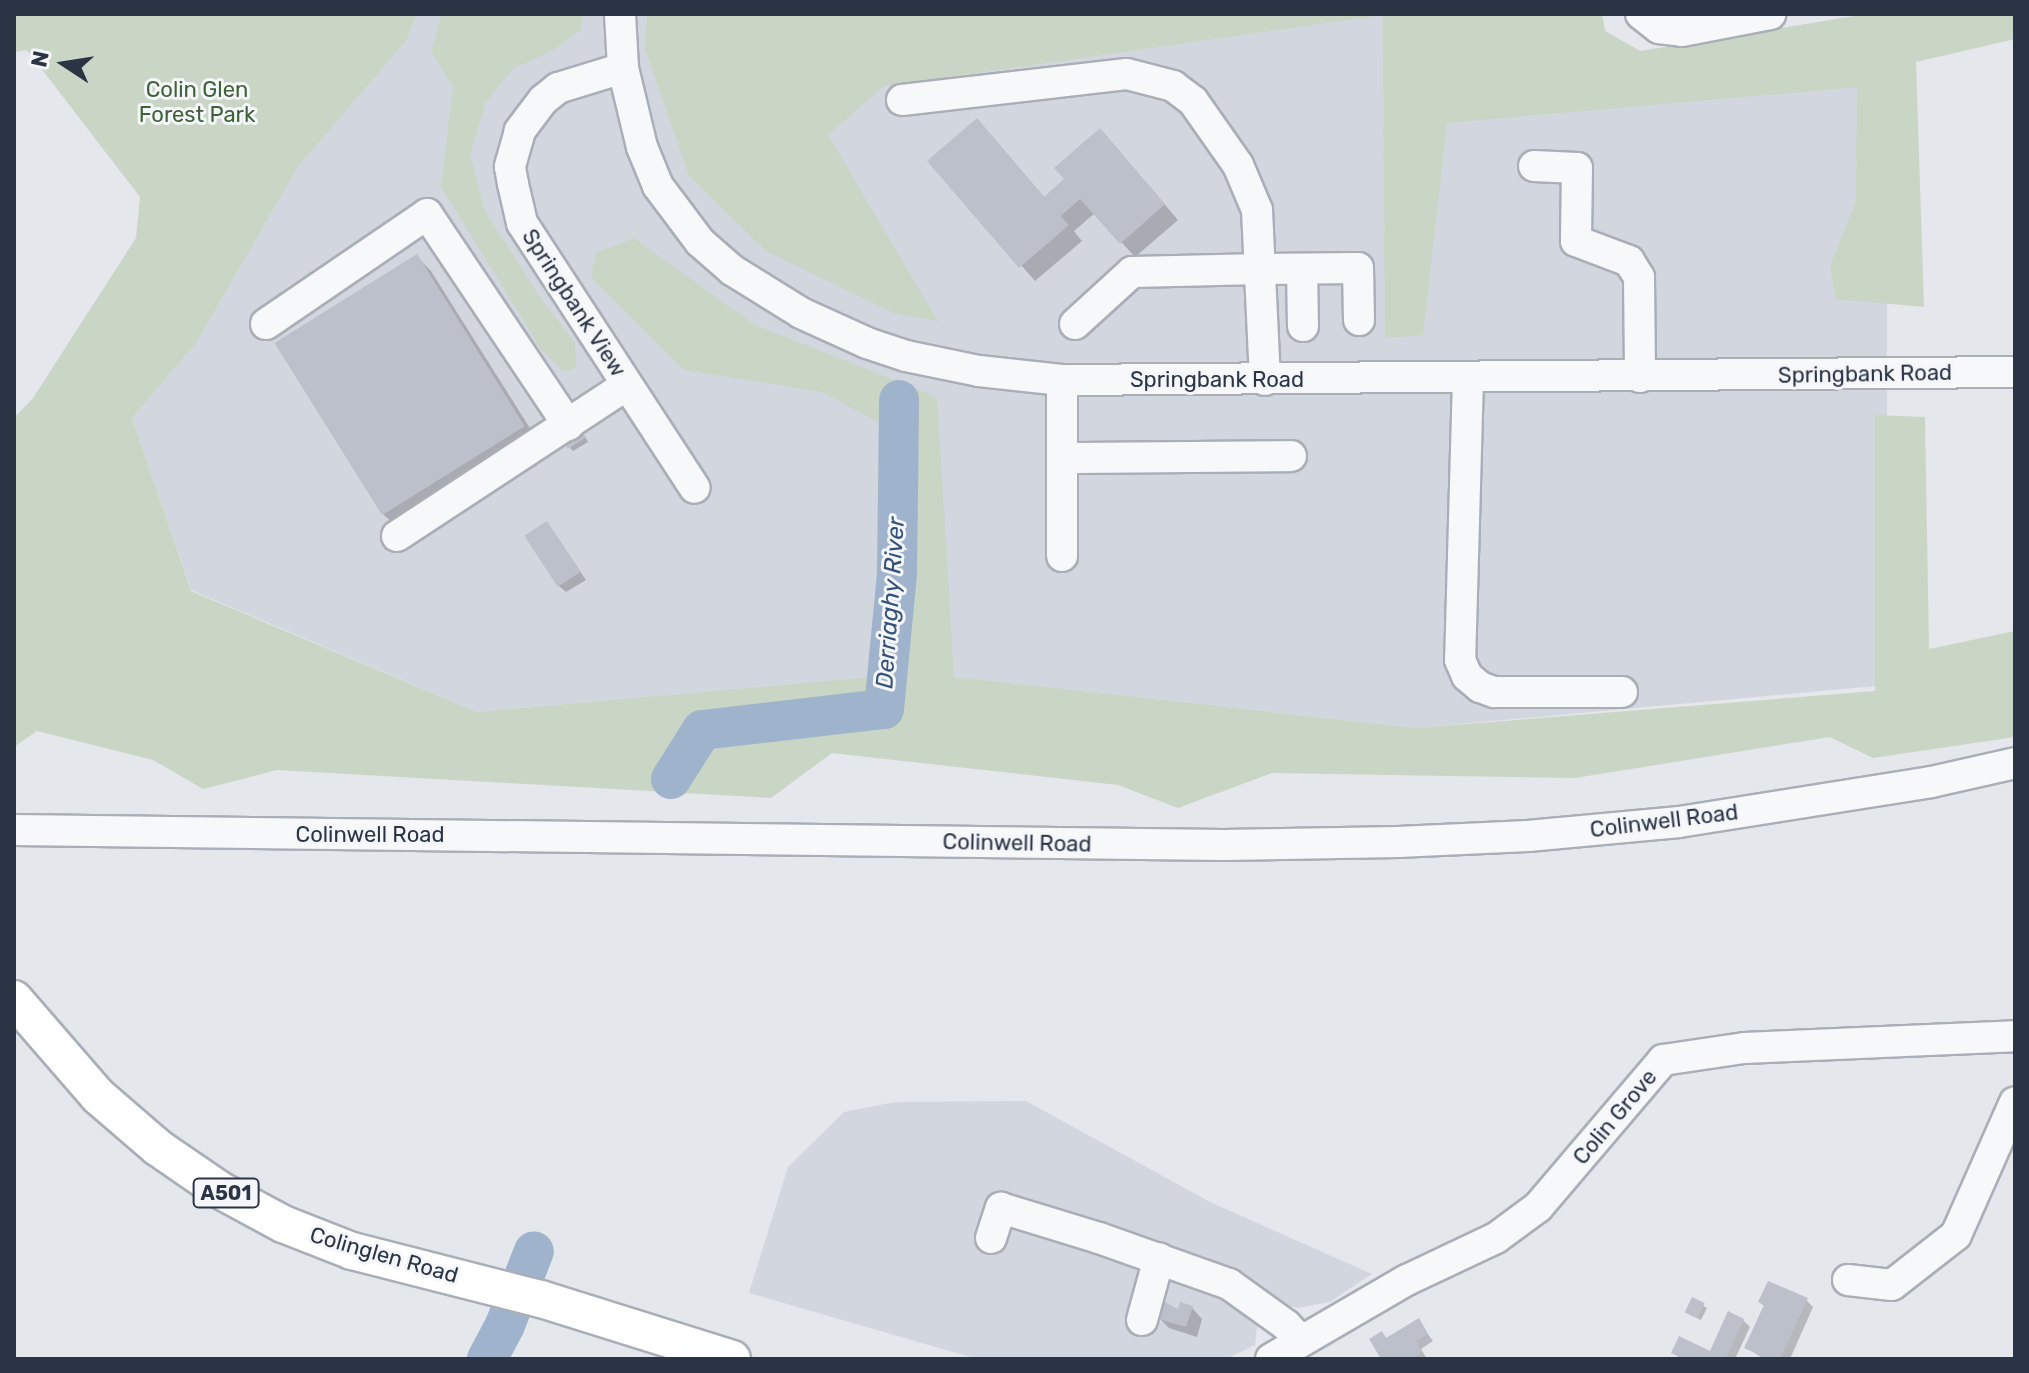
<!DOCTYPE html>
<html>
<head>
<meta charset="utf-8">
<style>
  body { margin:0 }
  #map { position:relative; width:2029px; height:1373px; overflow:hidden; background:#e4e7ec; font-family:Rubik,sans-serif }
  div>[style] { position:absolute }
  .built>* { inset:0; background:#d2d6de }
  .green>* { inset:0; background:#c9d6c5 }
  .shadow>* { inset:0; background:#0003 }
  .river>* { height:40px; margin:-20px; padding:0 20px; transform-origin:20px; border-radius:20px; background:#9fb4cc }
  .building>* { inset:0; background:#bbc0ca; transform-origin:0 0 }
  .roads { filter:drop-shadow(2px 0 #a9aeb7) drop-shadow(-2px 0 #a9aeb7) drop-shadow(0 2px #a9aeb7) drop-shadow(0 -2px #a9aeb7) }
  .minor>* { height:30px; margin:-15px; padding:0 15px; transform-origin:15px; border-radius:15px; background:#f7f8fa }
  .major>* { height:36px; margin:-18px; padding:0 18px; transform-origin:18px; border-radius:18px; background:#fff }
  span { translate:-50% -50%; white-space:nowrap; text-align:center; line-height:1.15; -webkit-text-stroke:6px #f4f6f9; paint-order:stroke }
  .shield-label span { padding:2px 6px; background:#f4f6f9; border:2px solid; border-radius:6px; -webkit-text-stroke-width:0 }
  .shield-label { font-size:20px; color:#2b3445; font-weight:700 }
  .park-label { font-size:22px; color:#3f6138 }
  .street-label { font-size:22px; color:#2b3445 }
  .water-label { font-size:24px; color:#34527a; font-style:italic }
  .frame { position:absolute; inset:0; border:16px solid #2b3445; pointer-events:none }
  .north { position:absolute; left:24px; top:24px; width:80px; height:80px; -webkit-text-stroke:6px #f4f6f9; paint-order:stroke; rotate:282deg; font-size:22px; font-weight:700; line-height:32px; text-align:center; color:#2b3445 }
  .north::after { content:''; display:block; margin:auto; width:28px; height:36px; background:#2b3445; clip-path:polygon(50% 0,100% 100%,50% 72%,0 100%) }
</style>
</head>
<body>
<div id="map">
  <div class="built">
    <div style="clip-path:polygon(417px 14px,1594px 14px,1610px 89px,1887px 72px,1887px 685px,1416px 728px,953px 677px,874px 678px,477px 712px,191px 590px,132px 418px,197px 342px,298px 167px,407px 40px)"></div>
    <div style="clip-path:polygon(1026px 1101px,1210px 1202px,1372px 1274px,1330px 1302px,1298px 1308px,1270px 1302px,1258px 1318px,1255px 1345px,1226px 1359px,977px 1359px,749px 1293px,788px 1167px,844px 1112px,895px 1102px)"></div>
  </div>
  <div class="green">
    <div style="clip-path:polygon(14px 14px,417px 14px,407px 40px,298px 167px,197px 342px,132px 418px,191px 591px,477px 712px,874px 677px,881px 424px,822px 392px,684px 370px,591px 277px,596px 253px,634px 238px,755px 325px,937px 397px,954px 677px,1416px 728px,1875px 691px,1875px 415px,1925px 417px,1929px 649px,2015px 631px,2015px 737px,1873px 758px,1830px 737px,1575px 778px,1272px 773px,1178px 808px,1118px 785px,832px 753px,771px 798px,277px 770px,203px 789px,153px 760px,37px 731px,14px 747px,14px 418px,33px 398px,136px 238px,140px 197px,27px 50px,14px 52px)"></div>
    <div style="clip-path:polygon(442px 14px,583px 14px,581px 30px,553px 50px,513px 69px,486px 102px,470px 154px,485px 211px,543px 302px,575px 342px,576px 368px,564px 372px,542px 351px,441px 187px,453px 87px,431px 51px)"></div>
    <div style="clip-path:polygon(647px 14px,1602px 14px,1605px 31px,1640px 51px,1866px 14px,2015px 14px,2015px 39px,1916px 62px,1924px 307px,1836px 299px,1830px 266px,1856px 201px,1857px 87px,1447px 123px,1423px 335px,1385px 338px,1383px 15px,884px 86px,828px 135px,938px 321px,893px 313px,766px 251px,689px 176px,645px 48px)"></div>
  </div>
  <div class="shadow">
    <div style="clip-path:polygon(991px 135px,1045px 198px,1114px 145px,1178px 220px,1135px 257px,1095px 213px,1074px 231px,1082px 241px,1035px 281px,930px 161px)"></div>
    <div style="clip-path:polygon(417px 257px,431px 271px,538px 441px,399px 529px,384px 515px)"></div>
    <div style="clip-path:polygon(584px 435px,588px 442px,573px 451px,570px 448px)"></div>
    <div style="clip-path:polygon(553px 531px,586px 580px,566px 592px,559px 586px)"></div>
    <div style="clip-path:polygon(1693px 1299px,1707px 1308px,1701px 1320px,1690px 1315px)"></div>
    <div style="clip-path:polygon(1806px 1300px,1813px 1307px,1790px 1359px,1764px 1359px,1747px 1348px,1765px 1307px,1760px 1302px)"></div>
    <div style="clip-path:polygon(1192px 1308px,1202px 1319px,1197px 1337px,1169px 1328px,1158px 1317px)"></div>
    <div style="clip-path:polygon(1743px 1320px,1750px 1327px,1735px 1359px,1680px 1359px,1674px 1353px,1711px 1353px)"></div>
    <div style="clip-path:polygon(1418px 1321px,1433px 1341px,1421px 1349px,1427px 1359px,1384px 1359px,1382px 1334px,1387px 1339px)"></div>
  </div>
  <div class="river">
    <div style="left:671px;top:779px;width:58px;rotate:-57.7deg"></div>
    <div style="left:702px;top:730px;width:183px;rotate:-6.6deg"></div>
    <div style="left:884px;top:709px;width:137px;rotate:-84.5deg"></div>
    <div style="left:897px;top:573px;width:173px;rotate:-89.3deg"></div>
    <div style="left:487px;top:1359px;width:38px;rotate:-62deg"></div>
    <div style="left:505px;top:1325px;width:79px;rotate:-68.6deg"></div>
  </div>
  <div class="building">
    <div style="clip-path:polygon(977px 118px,1044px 197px,1064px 179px,1054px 168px,1100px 128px,1165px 204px,1120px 244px,1080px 199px,1061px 216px,1069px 225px,1019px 268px,927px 161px)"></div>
    <div style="left:417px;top:254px;width:203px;height:168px;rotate:58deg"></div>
    <div style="left:581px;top:430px;width:9px;height:21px;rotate:58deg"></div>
    <div style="left:547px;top:521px;width:61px;height:27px;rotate:57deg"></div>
    <div style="clip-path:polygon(1768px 1281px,1808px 1298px,1780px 1359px,1769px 1359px,1744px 1348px,1764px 1305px,1758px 1302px)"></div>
    <div style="left:1692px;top:1297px;width:14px;height:17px;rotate:25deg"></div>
    <div style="clip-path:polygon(1161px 1300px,1178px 1309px,1180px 1302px,1193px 1306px,1186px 1327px,1155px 1318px)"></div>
    <div style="clip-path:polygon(1728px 1311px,1744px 1319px,1726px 1359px,1684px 1359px,1671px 1353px,1679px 1336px,1710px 1351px)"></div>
    <div style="clip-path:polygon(1419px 1318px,1428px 1334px,1416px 1341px,1422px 1352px,1411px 1359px,1381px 1359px,1369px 1339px,1382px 1331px,1386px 1338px)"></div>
  </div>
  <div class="roads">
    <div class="minor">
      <div style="left:620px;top:14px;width:54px;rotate:86.8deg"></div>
      <div style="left:623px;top:68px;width:81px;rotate:76.5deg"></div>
      <div style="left:642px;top:147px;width:42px;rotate:67.7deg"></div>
      <div style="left:658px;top:186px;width:70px;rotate:53.1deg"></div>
      <div style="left:700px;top:242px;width:43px;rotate:41.2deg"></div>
      <div style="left:732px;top:270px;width:81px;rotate:31.9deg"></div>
      <div style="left:801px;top:313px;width:72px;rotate:24.4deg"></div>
      <div style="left:867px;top:343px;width:41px;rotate:18.4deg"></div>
      <div style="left:906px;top:356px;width:75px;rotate:11.6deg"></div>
      <div style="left:979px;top:371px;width:83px;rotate:6.2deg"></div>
      <div style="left:1062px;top:380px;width:953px;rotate:-0.48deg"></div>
      <div style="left:1641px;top:14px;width:23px;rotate:38deg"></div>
      <div style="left:1659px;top:28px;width:23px;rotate:7deg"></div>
      <div style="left:1682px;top:31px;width:90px;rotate:-10.9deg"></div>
      <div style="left:623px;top:68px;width:68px;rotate:162.9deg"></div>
      <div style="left:558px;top:88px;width:19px;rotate:141deg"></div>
      <div style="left:543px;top:100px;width:39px;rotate:127deg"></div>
      <div style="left:520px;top:131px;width:37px;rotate:106deg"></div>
      <div style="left:510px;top:167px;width:17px;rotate:80deg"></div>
      <div style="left:513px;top:184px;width:40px;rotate:77deg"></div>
      <div style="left:522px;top:223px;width:316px;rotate:56.9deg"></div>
      <div style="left:902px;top:100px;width:226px;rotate:-6.6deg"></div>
      <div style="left:1127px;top:74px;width:48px;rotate:14.6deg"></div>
      <div style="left:1173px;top:86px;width:25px;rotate:37deg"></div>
      <div style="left:1193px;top:101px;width:78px;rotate:54.9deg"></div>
      <div style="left:1238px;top:165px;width:49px;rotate:67.1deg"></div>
      <div style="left:1257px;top:210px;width:170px;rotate:87.3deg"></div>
      <div style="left:1534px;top:166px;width:43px;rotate:2.7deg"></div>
      <div style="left:1577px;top:168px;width:73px;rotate:90.8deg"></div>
      <div style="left:1576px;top:241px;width:57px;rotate:20.7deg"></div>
      <div style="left:1629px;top:261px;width:19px;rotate:58deg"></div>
      <div style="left:1639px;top:277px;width:100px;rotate:89.4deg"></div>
      <div style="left:1302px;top:269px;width:57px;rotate:89deg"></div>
      <div style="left:266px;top:324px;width:195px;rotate:-34.3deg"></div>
      <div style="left:427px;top:214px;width:254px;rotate:56.2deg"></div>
      <div style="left:1075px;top:324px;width:77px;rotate:-42.4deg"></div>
      <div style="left:1132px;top:272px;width:130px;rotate:-1.3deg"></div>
      <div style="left:1262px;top:269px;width:96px;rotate:-0.6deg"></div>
      <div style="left:1358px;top:268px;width:52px;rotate:88.9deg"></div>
      <div style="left:1468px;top:378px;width:282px;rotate:91.6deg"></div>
      <div style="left:1460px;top:660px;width:17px;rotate:66deg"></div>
      <div style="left:1467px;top:676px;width:17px;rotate:40deg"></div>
      <div style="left:1480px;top:687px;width:15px;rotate:20deg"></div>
      <div style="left:1494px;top:692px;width:128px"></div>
      <div style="left:1062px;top:380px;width:176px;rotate:90deg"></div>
      <div style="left:1063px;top:458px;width:228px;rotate:-0.5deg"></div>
      <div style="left:397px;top:536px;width:275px;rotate:-33.3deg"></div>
      <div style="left:14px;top:830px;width:1210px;rotate:0.71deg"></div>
      <div style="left:1224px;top:845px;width:174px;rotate:-1deg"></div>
      <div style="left:1398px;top:842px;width:130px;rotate:-2.6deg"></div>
      <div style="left:1528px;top:836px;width:152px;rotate:-5.3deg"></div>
      <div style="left:1679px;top:822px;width:255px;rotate:-9deg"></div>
      <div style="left:1931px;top:782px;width:86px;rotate:-12.7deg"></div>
      <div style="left:991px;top:1238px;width:32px;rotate:-72deg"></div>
      <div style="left:1001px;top:1208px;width:102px;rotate:17deg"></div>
      <div style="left:1099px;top:1238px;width:138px;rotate:19.5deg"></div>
      <div style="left:1229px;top:1284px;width:70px;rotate:35.7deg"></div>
      <div style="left:1286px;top:1325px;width:22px;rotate:47deg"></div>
      <div style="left:1848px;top:1280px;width:44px;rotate:6.5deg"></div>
      <div style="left:1892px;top:1285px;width:81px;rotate:-38deg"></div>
      <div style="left:1956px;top:1235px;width:145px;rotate:-66.1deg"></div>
      <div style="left:1142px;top:1320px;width:64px;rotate:-74.7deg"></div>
      <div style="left:1271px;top:1359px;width:157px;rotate:-30.2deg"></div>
      <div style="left:1407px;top:1280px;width:98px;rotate:-25.3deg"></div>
      <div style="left:1496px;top:1238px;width:52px;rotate:-36.4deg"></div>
      <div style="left:1538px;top:1207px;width:193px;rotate:-49.6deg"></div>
      <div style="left:1663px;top:1060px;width:82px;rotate:-8.4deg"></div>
      <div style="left:1744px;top:1048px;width:271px;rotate:-2.5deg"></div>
    </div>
    <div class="major">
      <div style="left:14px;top:999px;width:128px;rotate:49.1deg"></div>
      <div style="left:98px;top:1096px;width:78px;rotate:40.8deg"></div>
      <div style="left:157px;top:1147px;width:74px;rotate:34.5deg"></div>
      <div style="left:218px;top:1189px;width:74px;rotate:28.3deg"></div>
      <div style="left:283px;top:1224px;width:74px;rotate:21.4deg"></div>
      <div style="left:352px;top:1251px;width:195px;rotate:14.3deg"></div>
      <div style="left:541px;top:1299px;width:200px;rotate:17.4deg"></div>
    </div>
  </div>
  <div class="shield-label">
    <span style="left:226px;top:1193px">A501</span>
  </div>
  <div class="park-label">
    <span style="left:197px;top:102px">Colin Glen<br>Forest Park</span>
  </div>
  <div class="street-label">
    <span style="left:574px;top:303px;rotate:57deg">Springbank View</span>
    <span style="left:1865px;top:374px;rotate:-1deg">Springbank Road</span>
    <span style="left:1217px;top:380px">Springbank Road</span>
    <span style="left:1664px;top:821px;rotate:-7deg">Colinwell Road</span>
    <span style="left:370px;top:835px">Colinwell Road</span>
    <span style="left:1017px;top:843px;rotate:1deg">Colinwell Road</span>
    <span style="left:1615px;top:1117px;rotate:-50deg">Colin Grove</span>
    <span style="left:384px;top:1255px;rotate:16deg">Colinglen Road</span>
  </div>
  <div class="water-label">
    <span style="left:891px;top:603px;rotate:-86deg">Derriaghy River</span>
  </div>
  <div class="frame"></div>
  <div class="north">N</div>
</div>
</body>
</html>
